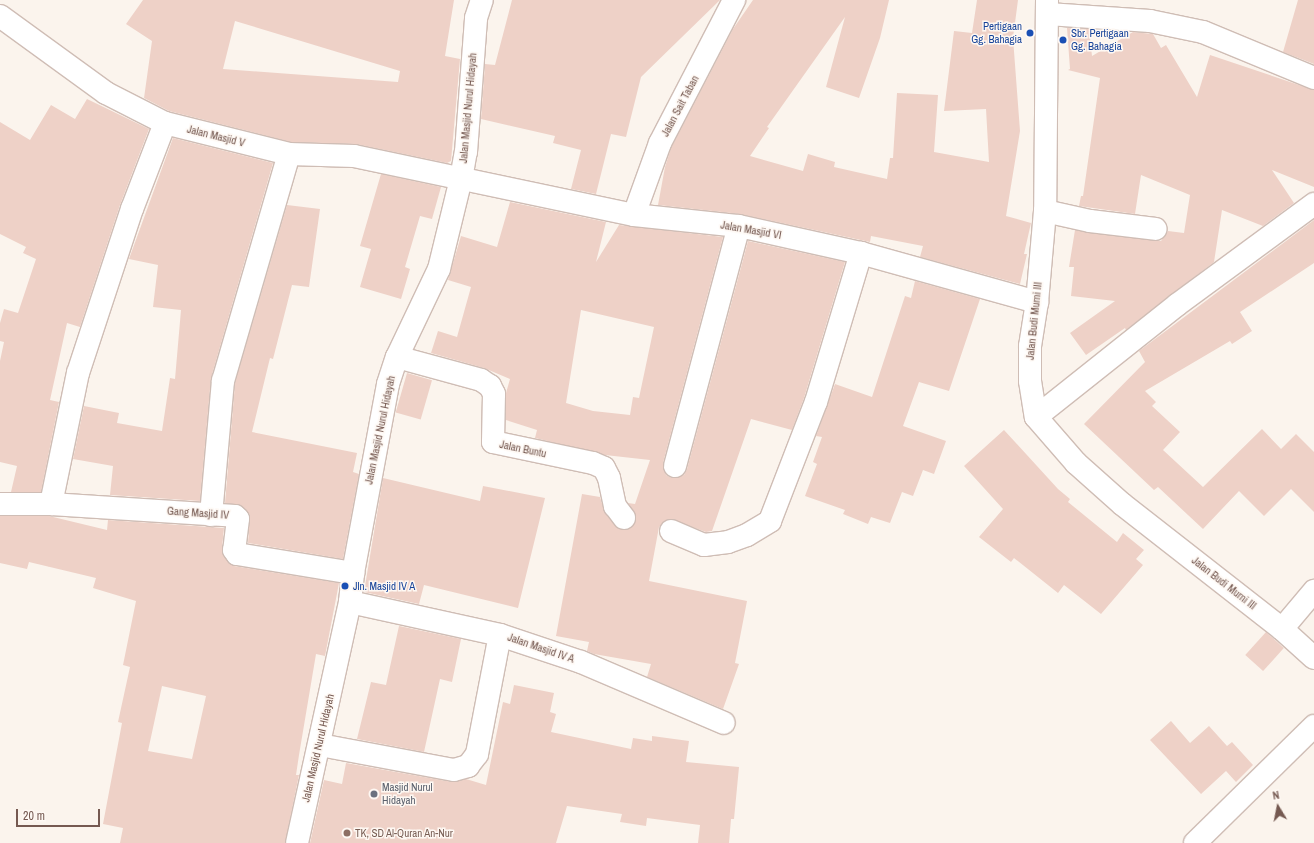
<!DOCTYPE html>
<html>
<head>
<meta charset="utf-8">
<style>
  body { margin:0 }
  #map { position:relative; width:1314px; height:843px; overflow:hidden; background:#fbf4ed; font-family:"Archivo Narrow",sans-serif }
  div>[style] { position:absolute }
  .building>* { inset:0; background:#eed1c7; transform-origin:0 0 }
  .roads { filter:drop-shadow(1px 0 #cfbdb5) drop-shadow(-1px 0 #cfbdb5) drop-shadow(0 1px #cfbdb5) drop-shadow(0 -1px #cfbdb5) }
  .minor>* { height:22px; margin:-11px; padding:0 11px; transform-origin:11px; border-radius:11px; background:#fff }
  .dots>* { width:11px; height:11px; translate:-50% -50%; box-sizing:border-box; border:2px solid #fef8f3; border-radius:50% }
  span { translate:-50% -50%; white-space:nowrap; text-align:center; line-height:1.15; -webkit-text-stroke:3px #fef8f3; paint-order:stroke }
  .transit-label { font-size:11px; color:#164399 }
  .right { translate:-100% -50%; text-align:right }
  .left { translate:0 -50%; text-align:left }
  .street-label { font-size:11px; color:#755951 }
  .worship-label { font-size:11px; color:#5b616d }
  .education-label { font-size:11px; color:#785e54 }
  .north { position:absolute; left:1258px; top:787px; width:40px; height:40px; -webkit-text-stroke:3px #fef8f3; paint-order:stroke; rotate:350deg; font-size:11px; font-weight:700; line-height:16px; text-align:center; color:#755951 }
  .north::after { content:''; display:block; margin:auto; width:14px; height:18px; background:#755951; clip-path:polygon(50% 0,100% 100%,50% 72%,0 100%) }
  .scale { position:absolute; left:16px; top:809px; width:84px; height:18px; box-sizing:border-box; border:2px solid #755951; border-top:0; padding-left:5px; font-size:12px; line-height:14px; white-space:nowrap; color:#755951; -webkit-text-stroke:3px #fef8f3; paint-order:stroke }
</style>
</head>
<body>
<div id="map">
  <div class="building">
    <div style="clip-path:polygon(evenodd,143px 0,454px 0,445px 56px,460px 59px,451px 161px,447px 163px,356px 144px,291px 142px,169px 111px,144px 98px,152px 41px,126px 24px,143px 0,235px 21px,400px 71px,398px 82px,223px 69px,235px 21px)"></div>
    <div style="clip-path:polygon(512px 0,720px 0,641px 77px,626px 137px,611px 134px,596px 194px,571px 189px,581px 150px,553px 143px,555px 136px,481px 119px,485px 64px,495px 65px)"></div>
    <div style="clip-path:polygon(753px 0,889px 0,880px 38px,859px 98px,826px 87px,845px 17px,767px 127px,769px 128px,750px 156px,803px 171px,808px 154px,835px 162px,834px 167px,887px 179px,890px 158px,893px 158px,897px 93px,938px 95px,934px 152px,989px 162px,986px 109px,944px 111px,954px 31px,972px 33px,977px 0,1018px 0,1013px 38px,1020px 131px,1006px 216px,1031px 223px,1024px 254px,1027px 254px,1020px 284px,920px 257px,923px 246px,871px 236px,870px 242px,740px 214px,658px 205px,665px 167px,671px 148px,733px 29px)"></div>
    <div style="clip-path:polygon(1298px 0,1314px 0,1314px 64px,1283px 52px)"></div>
    <div style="clip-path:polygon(1067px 28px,1089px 29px,1092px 56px,1133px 32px,1153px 34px,1161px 48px,1166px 45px,1197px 97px,1210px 55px,1314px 90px,1314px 187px,1272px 170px,1294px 203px,1263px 226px,1222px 210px,1214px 262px,1126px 330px,1125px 328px,1086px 355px,1070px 333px,1115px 301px,1071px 296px,1074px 267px,1069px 267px,1075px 230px,1161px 241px,1168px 231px,1184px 233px,1190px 195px,1141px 175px,1135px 214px,1079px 206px,1081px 196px,1083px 196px,1100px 78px,1068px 70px,1070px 69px)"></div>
    <div style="clip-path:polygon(87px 99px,149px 129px,120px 205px,80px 327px,67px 323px,50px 400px,59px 402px,41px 492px,11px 492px,17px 466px,0 462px,0 361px,4px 342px,0 341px,0 323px,4px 309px,18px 313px,36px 259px,23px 253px,26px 247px,0 234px,0 122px,30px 140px,51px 105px,75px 119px)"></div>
    <div style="clip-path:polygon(173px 138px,273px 163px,211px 378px,200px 501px,110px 495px,113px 466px,73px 459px,84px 406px,119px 413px,117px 423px,162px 431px,170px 378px,175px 379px,181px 310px,153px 307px,158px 265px,129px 259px)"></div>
    <div style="clip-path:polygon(381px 174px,441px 187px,432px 219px,420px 216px,405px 267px,410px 269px,401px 299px,360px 287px,371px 249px,360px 246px)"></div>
    <div style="clip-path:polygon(evenodd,510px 202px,606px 222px,596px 262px,619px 225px,723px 237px,663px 463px,666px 475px,672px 478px,684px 475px,687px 469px,748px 241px,845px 262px,804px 398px,792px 430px,751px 419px,712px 531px,706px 532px,670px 519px,659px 527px,649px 581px,747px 601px,735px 663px,739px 664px,723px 709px,647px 677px,651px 664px,594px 654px,587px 651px,589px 642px,556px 636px,582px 494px,600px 497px,605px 513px,619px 529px,631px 528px,636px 517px,628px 503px,635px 504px,650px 460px,605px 455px,535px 438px,537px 430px,506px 420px,506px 393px,510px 379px,484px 368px,431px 353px,438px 331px,457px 337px,471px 287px,448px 280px,461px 236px,497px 247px,510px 202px,581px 310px,654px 327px,639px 398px,633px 397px,630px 415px,593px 411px,566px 403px,581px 310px)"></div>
    <div style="clip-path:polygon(287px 205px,320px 209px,309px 287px,292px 285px,273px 359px,270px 358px,252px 432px,357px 453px,353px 472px,359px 474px,343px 559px,248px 543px,250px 515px,243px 507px,225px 503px,235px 383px)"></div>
    <div style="clip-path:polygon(1314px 220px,1314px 263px,1240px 312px,1252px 331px,1232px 344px,1230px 341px,1145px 391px,1156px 402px,1152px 406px,1180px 432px,1163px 450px,1203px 487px,1262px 429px,1281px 449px,1296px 434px,1314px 452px,1314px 512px,1291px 489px,1264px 516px,1239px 491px,1203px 529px,1158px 487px,1154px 490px,1084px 424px,1145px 362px,1139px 351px)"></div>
    <div style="clip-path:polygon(915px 281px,980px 299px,949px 391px,919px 382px,903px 426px,946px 441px,934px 474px,923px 470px,913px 496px,902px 492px,890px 523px,871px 517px,868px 524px,843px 514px,845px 510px,805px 496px,817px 464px,813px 462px,822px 437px,816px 436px,835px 384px,872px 397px,905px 296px,911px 298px)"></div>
    <div style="left:407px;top:373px;width:26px;height:41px;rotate:16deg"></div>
    <div style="clip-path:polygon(1004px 430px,1058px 489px,1070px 499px,1068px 502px,1117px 542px,1123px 533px,1144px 550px,1136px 559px,1143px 565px,1101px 614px,1064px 585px,1058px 593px,1014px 558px,1011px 562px,979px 537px,1003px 509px,964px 466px)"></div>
    <div style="clip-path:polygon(383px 478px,480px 501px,483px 486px,545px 498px,518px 608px,424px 585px,419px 604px,364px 592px)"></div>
    <div style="clip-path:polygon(evenodd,0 516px,49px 516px,107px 530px,108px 520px,224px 528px,222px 548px,224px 557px,234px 566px,339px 583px,325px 656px,316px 654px,299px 755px,296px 775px,299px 775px,285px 843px,120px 843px,123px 828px,103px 824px,122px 723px,118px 722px,130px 667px,123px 665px,136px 601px,93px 588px,96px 578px,29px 562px,27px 569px,0 563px,0 516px,162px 686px,206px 696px,192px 759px,148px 751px,162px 686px)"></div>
    <div style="clip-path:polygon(399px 626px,461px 639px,452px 682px,440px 679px,424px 752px,357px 739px,371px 682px,386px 685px)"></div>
    <div style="left:1266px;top:632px;width:24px;height:31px;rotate:42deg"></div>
    <div style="clip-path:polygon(514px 685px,554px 693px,550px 712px,556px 714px,551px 732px,631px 749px,633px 738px,652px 741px,652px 736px,689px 741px,686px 762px,739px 767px,734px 819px,731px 819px,729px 843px,698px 843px,700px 825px,647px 818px,646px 826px,620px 822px,622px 814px,567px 806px,556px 843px,310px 843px,324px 780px,342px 784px,346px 763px,452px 782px,466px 779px,486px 785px,503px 702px,510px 704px)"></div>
    <div style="clip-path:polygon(1171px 721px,1190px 743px,1209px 726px,1227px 746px,1232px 742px,1253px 765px,1236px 782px,1226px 771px,1201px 794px,1150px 740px)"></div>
  </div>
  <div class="roads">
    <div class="minor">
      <div style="left:1047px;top:0;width:211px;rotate:90.5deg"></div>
      <div style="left:1045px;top:211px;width:91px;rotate:95deg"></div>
      <div style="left:1037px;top:302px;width:45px;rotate:99deg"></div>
      <div style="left:1030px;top:346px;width:35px;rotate:90deg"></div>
      <div style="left:1030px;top:381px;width:36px;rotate:81deg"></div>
      <div style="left:1036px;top:417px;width:61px;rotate:49deg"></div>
      <div style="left:1076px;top:463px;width:62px;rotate:41.7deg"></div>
      <div style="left:1122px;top:504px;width:203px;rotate:38deg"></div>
      <div style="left:1282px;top:629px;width:43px;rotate:42.2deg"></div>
      <div style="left:1048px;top:14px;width:102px;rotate:3.9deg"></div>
      <div style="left:1150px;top:21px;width:54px;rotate:11.7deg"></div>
      <div style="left:1203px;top:32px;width:120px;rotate:22.5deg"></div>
      <div style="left:0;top:16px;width:131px;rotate:36deg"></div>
      <div style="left:106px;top:93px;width:66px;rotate:27deg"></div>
      <div style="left:165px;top:123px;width:128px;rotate:14deg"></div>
      <div style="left:289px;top:154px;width:65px;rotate:1.8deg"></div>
      <div style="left:354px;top:156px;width:286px;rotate:11.9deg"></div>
      <div style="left:634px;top:215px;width:106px;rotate:6deg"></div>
      <div style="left:739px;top:226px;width:125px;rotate:12.5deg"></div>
      <div style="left:861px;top:253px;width:183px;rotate:15.6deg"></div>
      <div style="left:1045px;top:211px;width:46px;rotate:12.5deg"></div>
      <div style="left:1090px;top:221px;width:66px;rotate:6.9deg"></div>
      <div style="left:634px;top:215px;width:77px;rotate:-70.1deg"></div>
      <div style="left:660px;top:143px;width:161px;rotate:-62.6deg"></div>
      <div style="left:397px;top:357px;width:87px;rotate:15.3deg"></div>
      <div style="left:481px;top:380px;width:11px;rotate:34deg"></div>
      <div style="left:490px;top:386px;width:9px;rotate:63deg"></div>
      <div style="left:494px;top:394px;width:48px;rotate:91.2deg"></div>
      <div style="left:493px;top:442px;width:102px;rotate:11.9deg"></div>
      <div style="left:593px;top:463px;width:12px;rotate:24deg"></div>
      <div style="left:604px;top:468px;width:11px;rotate:63deg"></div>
      <div style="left:609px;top:478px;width:29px;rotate:78deg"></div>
      <div style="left:615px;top:506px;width:15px;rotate:53deg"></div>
      <div style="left:1036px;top:417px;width:181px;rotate:-38.5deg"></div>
      <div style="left:1178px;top:304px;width:169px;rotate:-36.3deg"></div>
      <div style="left:675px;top:466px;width:248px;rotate:-75.1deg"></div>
      <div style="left:0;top:504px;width:51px"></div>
      <div style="left:51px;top:504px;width:184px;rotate:3.7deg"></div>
      <div style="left:235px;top:516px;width:4px;rotate:45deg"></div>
      <div style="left:238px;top:519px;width:31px;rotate:97deg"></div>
      <div style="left:234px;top:550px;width:5px;rotate:53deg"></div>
      <div style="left:237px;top:554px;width:118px;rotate:9.3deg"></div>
      <div style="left:51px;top:504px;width:134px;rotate:-78.4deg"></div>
      <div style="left:78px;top:373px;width:173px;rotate:-71.8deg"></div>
      <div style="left:132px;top:209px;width:92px;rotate:-69deg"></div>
      <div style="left:211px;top:515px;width:135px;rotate:-84.9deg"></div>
      <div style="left:223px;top:381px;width:236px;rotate:-73.8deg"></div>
      <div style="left:671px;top:531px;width:36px;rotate:23deg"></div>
      <div style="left:704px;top:545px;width:24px;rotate:-7deg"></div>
      <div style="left:728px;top:542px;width:20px;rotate:-20deg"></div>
      <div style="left:747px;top:535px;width:27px;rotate:-31deg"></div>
      <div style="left:770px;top:521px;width:128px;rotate:-68.9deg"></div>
      <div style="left:816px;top:402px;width:156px;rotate:-73.2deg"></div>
      <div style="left:350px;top:602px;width:154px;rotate:12.4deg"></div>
      <div style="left:500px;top:635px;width:85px;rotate:18.4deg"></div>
      <div style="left:581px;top:662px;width:155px;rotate:23.1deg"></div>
      <div style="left:1282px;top:629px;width:50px;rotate:-49.9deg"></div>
      <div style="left:320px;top:745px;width:136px;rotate:10.6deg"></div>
      <div style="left:454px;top:770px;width:15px;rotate:-16deg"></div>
      <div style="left:468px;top:766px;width:15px;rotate:-53deg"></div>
      <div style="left:477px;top:754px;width:121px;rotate:-79.1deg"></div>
      <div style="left:297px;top:843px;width:247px;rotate:-77.6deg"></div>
      <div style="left:350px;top:602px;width:29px;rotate:-84deg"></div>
      <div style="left:353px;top:573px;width:192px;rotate:-79.5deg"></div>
      <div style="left:388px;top:384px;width:28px;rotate:-72deg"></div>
      <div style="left:397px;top:357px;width:98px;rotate:-64.5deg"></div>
      <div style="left:439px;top:269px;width:93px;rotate:-76.3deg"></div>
      <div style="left:461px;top:179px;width:27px;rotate:-80deg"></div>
      <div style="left:466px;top:152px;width:134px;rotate:-85.7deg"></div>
      <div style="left:476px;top:18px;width:19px;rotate:-72deg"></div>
      <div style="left:1195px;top:843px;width:167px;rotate:-44.5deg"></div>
    </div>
  </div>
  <div class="dots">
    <div style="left:1030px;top:33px;background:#1a4fb4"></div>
    <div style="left:1063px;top:40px;background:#1a4fb4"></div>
    <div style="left:345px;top:586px;background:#1a4fb4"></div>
    <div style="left:374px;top:794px;background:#6b7280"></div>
    <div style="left:347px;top:833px;background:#8d6e63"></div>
  </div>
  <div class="transit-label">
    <span class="right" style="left:1022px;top:33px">Pertigaan<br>Gg. Bahagia</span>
    <span class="left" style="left:1071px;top:40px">Sbr. Pertigaan<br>Gg. Bahagia</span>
    <span class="left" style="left:353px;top:586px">Jln. Masjid IV A</span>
  </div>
  <div class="street-label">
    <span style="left:680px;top:106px;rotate:-62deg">Jalan Sait Taban</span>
    <span style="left:468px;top:108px;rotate:-85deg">Jalan Masjid Nurul Hidayah</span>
    <span style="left:216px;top:136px;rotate:14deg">Jalan Masjid V</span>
    <span style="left:751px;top:230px;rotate:10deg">Jalan Masjid VI</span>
    <span style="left:1034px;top:321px;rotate:-84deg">Jalan Budi Murni III</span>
    <span style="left:380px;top:430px;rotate:-78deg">Jalan Masjid Nurul Hidayah</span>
    <span style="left:523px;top:449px;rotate:12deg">Jalan Buntu</span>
    <span style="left:198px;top:513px;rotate:4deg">Gang Masjid IV</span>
    <span style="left:1224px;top:583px;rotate:38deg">Jalan Budi Murni III</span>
    <span style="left:541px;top:648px;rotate:19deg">Jalan Masjid IV A</span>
    <span style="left:318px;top:748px;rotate:-77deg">Jalan Masjid Nurul Hidayah</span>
  </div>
  <div class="worship-label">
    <span class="left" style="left:382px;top:794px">Masjid Nurul<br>Hidayah</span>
  </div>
  <div class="education-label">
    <span class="left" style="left:355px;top:833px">TK, SD Al-Quran An-Nur</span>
  </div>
  <div class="north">N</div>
  <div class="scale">20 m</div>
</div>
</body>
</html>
